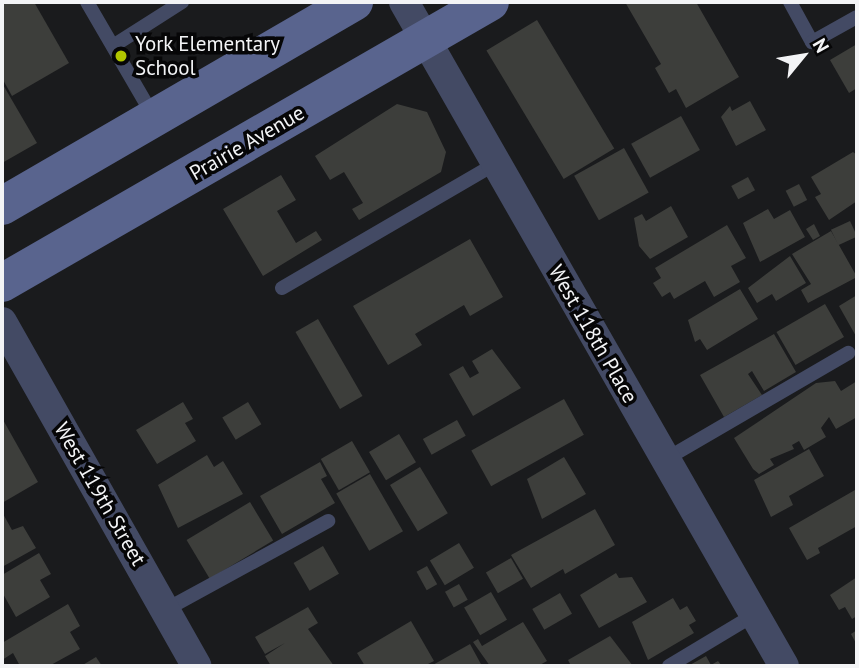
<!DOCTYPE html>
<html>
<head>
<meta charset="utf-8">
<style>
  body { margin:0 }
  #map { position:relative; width:859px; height:668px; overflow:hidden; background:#1a1b1d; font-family:"PT Sans",sans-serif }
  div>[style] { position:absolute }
  .building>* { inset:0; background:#3d3e3b; transform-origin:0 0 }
  .lane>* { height:14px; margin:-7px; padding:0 7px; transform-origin:7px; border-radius:7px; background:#434a64 }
  .street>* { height:30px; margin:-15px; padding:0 15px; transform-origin:15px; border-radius:15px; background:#434a64 }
  .secondary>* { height:38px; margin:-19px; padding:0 19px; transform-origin:19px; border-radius:19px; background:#59648e }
  .dots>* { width:19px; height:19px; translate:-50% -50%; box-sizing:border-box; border:4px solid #060607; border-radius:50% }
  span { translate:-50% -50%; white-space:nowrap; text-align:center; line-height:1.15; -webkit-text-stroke:7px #060607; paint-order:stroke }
  .poi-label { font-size:21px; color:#f3f4f6 }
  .left { translate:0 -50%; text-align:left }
  .street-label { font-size:21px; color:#f3f4f6 }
  .frame { position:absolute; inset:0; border:4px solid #f3f4f6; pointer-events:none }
  .north { position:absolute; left:768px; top:21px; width:70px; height:70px; -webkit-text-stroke:5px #060607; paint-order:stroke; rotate:60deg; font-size:19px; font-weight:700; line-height:28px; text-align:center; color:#f3f4f6 }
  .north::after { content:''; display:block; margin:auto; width:24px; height:32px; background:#f3f4f6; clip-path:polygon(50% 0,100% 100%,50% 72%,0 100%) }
</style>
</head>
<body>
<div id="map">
  <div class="building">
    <div style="clip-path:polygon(2px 2px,34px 2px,69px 63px,12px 96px,2px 78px)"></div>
    <div style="clip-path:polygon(625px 2px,696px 2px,739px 77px,686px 108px,676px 89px,669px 93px,655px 68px,661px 64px)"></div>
    <div style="left:537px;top:20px;width:150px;height:59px;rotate:59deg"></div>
    <div style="clip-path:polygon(857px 44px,857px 88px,849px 93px,830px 60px)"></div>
    <div style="clip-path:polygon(2px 83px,37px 143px,2px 163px)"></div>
    <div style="clip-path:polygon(750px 101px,766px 130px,736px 146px,721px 117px,730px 106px,732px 111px)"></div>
    <div style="clip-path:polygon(397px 104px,427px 112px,446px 152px,441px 172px,359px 220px,352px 209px,363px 203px,344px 172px,330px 180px,315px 156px)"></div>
    <div style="left:681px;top:116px;width:39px;height:57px;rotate:61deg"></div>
    <div style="left:624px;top:148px;width:51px;height:57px;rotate:61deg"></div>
    <div style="clip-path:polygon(853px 152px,857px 155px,857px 201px,829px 220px,815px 197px,821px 194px,811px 177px)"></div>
    <div style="clip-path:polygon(281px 175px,296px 200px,277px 211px,296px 243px,316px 231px,322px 240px,263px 276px,223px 209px)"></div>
    <div style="left:748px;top:177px;width:15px;height:19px;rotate:62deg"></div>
    <div style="left:799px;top:184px;width:18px;height:15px;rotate:63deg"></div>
    <div style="clip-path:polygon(671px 206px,688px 237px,650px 259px,639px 246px,634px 218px,642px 214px,646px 221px)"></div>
    <div style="clip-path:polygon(768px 209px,774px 219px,790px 210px,805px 237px,760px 262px,743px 223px)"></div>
    <div style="left:850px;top:221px;width:17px;height:21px;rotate:65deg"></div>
    <div style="clip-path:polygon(814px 224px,820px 236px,813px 240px,806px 229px)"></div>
    <div style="clip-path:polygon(727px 225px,746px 258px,731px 266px,740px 282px,714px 297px,705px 281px,674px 299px,670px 292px,662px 297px,653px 283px,661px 278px,655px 268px)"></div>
    <div style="clip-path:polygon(831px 231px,857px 277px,808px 303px,801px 290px,811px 284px,792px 254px)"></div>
    <div style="clip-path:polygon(470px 239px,503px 297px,470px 316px,464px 305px,415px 334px,422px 345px,388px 365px,353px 306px)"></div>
    <div style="clip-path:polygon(790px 256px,806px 283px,776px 301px,772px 294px,757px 303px,748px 288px)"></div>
    <div style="clip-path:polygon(740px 289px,758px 319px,707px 350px,700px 339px,695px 342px,688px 320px)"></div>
    <div style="clip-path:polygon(857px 295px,857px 338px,839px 306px)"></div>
    <div style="left:825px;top:304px;width:38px;height:56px;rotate:60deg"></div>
    <div style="left:318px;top:319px;width:89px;height:26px;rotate:60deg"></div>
    <div style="clip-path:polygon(774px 334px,796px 372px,764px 391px,752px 371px,748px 374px,762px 395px,724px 417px,700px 375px)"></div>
    <div style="clip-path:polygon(492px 349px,521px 388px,473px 416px,449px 374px,463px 366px,470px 378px,479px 373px,472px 361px)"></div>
    <div style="clip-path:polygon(835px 381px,841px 391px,857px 381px,857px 417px,836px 429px,829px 417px,821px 428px,826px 437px,804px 450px,799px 441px,792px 445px,794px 449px,770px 459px,774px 465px,759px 474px,753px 469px,734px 438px,816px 383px)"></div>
    <div style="left:564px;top:399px;width:41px;height:106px;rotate:61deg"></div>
    <div style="clip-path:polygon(183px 402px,193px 419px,185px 423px,196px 441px,157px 464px,136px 430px)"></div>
    <div style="left:248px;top:402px;width:26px;height:30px;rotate:59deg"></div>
    <div style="clip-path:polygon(2px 418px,38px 482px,2px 503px)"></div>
    <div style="left:457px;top:420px;width:18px;height:39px;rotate:61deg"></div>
    <div style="left:399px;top:434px;width:33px;height:35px;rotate:59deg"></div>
    <div style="left:352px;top:441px;width:36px;height:36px;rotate:60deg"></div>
    <div style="clip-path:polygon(809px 449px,824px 476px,789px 496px,793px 505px,771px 517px,754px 480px)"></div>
    <div style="clip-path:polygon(207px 455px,214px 467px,223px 461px,243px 494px,178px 528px,158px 485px)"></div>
    <div style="clip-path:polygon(564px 457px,586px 494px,542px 519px,527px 479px)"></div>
    <div style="clip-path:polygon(320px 462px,327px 476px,321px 479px,335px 503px,282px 534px,260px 496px)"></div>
    <div style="left:420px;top:467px;width:54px;height:35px;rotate:59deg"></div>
    <div style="left:370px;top:474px;width:66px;height:39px;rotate:60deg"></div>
    <div style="clip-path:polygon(855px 490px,857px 526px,818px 548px,820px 553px,807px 560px,789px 528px)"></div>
    <div style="left:250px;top:502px;width:45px;height:74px;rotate:59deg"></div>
    <div style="clip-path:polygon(595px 509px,615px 545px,565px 574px,563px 569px,531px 588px,511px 555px)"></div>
    <div style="clip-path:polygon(2px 512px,12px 530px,23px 526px,36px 548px,2px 567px)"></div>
    <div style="left:459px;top:543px;width:29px;height:34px;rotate:59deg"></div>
    <div style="left:323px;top:546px;width:32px;height:34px;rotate:60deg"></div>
    <div style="clip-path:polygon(39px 553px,51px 574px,40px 580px,50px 597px,16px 617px,2px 592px,2px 575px)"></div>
    <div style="left:511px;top:558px;width:24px;height:29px;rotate:60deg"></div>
    <div style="left:427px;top:566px;width:21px;height:12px;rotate:61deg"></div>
    <div style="clip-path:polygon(616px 573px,619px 578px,632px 577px,647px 602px,599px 628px,580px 595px)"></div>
    <div style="clip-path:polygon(857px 577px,857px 616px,852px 619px,845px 607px,839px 610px,830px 595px)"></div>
    <div style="left:459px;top:584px;width:18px;height:16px;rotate:61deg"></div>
    <div style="left:491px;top:592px;width:32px;height:31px;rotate:60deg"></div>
    <div style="left:560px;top:593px;width:24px;height:32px;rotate:60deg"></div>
    <div style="clip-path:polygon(673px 598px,680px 610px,687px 606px,696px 621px,689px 625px,694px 633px,648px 660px,632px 622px)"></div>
    <div style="clip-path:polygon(68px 604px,80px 626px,70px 632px,80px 649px,49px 666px,20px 666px,13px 653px,2px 660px,2px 643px)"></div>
    <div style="clip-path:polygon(308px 607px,318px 623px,308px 629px,334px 666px,271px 666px,265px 656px,285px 643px,265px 654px,255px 637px)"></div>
    <div style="clip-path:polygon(411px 621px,434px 661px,424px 666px,365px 666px,357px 653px)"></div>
    <div style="clip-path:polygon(523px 622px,547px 661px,538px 666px,490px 666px,473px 642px,478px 639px,482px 646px)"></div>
    <div style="clip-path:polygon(857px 630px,857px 645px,851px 634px)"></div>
    <div style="clip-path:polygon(610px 636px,633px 666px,571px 666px,568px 660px)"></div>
    <div style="clip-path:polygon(470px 644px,482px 666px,431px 666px)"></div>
    <div style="clip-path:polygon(706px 656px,711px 665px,718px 661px,722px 666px,688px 666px)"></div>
    <div style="clip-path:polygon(96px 657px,102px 666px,81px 666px)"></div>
  </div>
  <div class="lane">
    <div style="left:87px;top:2px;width:133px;rotate:59.8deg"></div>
    <div style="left:790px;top:2px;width:46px;rotate:61.2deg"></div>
    <div style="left:812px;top:42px;width:51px;rotate:-29.1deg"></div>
    <div style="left:113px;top:46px;width:82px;rotate:-32.5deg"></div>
    <div style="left:282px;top:288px;width:246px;rotate:-30.2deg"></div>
    <div style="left:666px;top:459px;width:211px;rotate:-30.2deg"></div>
    <div style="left:165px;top:610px;width:186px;rotate:-28.6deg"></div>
    <div style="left:669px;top:666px;width:99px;rotate:-31deg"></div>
  </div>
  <div class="street">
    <div style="left:404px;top:2px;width:765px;rotate:60.22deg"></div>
    <div style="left:2px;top:322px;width:395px;rotate:60.5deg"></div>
  </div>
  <div class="secondary">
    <div style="left:2px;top:206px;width:407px;rotate:-30.1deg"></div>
    <div style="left:2px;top:283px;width:563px;rotate:-29.93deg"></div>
  </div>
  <div class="dots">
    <div style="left:121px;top:56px;background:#b0c500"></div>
  </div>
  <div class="poi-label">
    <span class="left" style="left:135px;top:56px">York Elementary<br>School</span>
  </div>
  <div class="street-label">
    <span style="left:247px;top:143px;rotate:-30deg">Prairie Avenue</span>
    <span style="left:593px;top:334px;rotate:60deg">West 118th Place</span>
    <span style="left:100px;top:494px;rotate:60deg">West 119th Street</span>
  </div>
  <div class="frame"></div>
  <div class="north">N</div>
</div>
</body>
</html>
